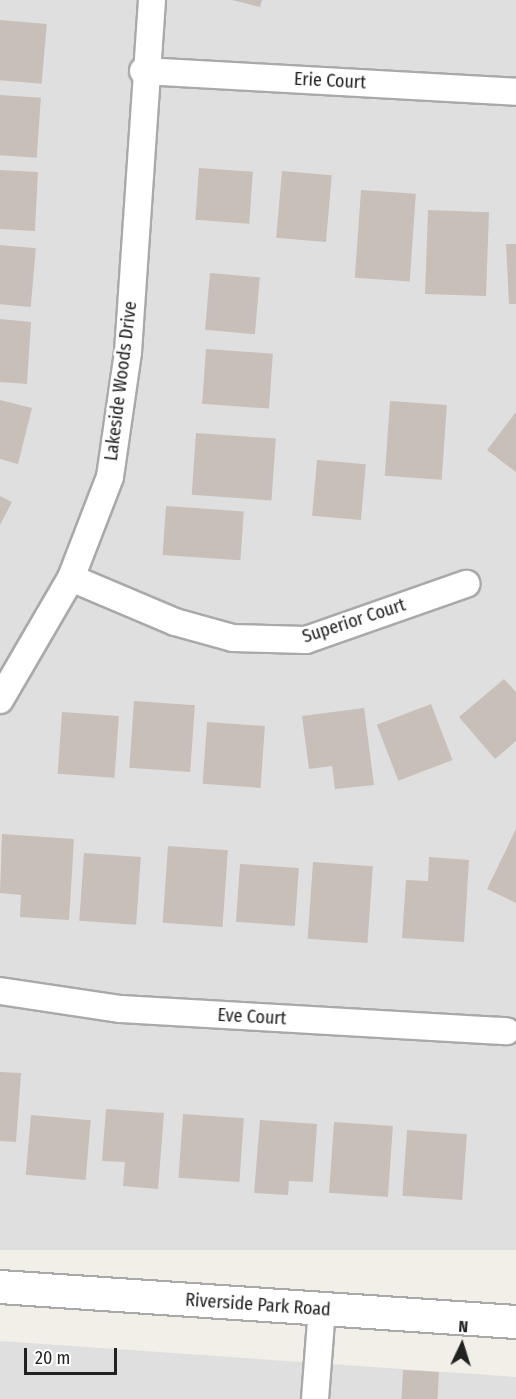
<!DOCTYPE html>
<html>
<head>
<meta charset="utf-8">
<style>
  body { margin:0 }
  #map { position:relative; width:516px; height:1399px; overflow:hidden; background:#f2efe9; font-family:"Fira Sans Condensed",sans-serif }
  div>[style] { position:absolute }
  .residential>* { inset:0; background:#e0dfdf; transform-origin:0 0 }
  .building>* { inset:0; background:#c7bfb8; transform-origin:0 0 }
  .roads { filter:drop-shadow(2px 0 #a9a9a9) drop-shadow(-2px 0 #a9a9a9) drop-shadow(0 2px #a9a9a9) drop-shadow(0 -2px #a9a9a9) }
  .minor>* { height:26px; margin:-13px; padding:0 13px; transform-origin:13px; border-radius:13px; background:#fff }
  .tertiary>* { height:32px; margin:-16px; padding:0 16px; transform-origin:16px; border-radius:16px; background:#fff }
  span { translate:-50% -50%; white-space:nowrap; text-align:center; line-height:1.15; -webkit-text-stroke:5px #fff; paint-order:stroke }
  .street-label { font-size:18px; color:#222 }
  .north { position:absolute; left:432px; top:1315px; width:60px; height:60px; -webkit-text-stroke:4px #fff; paint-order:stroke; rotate:4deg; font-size:16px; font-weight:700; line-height:24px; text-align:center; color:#222 }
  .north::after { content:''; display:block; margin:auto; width:21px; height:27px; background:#222; clip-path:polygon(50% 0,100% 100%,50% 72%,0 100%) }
  .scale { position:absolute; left:24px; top:1348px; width:93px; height:27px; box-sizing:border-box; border:3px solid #222; border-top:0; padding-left:8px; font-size:18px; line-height:21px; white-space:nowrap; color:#222; -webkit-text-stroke:4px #fff; paint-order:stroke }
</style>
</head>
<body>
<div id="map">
  <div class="residential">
    <div style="left:0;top:0;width:516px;height:1250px"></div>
    <div style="clip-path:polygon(0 1341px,516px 1377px,516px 1399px,0 1399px)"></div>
  </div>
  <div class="building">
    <div style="clip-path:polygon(232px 0,262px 0,260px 7px)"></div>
    <div style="left:0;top:20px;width:47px;height:60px;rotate:5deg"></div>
    <div style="left:0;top:95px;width:41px;height:60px;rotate:4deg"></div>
    <div style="left:199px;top:168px;width:54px;height:52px;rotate:4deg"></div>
    <div style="left:0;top:170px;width:38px;height:59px;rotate:3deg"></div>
    <div style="left:282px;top:171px;width:50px;height:67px;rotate:5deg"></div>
    <div style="left:361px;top:190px;width:55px;height:88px;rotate:4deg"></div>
    <div style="left:428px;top:210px;width:61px;height:84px;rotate:2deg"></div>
    <div style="clip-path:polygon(506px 244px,516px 244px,516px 304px,509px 304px)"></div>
    <div style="left:0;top:245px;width:36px;height:59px;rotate:5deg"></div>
    <div style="left:210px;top:273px;width:50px;height:57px;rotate:5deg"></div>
    <div style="clip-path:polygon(0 319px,31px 322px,27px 384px,0 382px)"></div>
    <div style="left:206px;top:349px;width:67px;height:55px;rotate:4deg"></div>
    <div style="clip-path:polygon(0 400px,32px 408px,18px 464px,0 459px)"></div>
    <div style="left:390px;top:401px;width:57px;height:75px;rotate:4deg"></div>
    <div style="clip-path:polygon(516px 412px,516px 472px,487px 450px)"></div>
    <div style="left:196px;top:433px;width:80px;height:62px;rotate:4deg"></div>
    <div style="left:317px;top:460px;width:49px;height:56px;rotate:5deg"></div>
    <div style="clip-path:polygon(0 496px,12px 502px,0 525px)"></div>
    <div style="left:166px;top:506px;width:78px;height:49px;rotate:4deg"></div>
    <div style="clip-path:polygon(504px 679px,516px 692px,516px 741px,495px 759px,459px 717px)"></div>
    <div style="left:134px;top:701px;width:61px;height:67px;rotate:4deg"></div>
    <div style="left:431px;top:704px;width:60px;height:58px;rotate:69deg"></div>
    <div style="clip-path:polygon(364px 708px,374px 785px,335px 789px,332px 766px,309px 769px,302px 716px)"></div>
    <div style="left:62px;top:712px;width:57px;height:62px;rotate:4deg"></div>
    <div style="left:207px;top:722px;width:58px;height:62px;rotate:4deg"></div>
    <div style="clip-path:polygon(516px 829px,516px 903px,487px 889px)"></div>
    <div style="clip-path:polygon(2px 834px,74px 839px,69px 920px,20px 917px,21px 895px,0 893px)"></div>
    <div style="left:168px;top:846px;width:60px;height:77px;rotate:4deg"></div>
    <div style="left:84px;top:853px;width:57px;height:68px;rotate:4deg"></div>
    <div style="clip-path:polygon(429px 857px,469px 860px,464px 942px,402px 938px,406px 880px,428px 881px)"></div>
    <div style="left:313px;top:862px;width:60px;height:77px;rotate:4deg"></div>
    <div style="left:240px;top:864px;width:59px;height:58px;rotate:4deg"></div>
    <div style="clip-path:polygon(0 1072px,21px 1073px,16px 1142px,0 1141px)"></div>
    <div style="clip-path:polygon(106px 1109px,164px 1113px,158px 1189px,123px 1186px,125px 1162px,102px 1161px)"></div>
    <div style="left:183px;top:1114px;width:61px;height:64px;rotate:4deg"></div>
    <div style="left:31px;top:1115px;width:60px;height:60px;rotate:5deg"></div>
    <div style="clip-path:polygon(260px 1120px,317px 1124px,313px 1182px,289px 1181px,288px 1195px,254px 1193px)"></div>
    <div style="left:334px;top:1122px;width:59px;height:71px;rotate:4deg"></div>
    <div style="left:407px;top:1130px;width:60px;height:66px;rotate:4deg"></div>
    <div style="left:403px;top:1370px;width:36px;height:29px;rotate:3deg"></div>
  </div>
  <div class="roads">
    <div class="minor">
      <div style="left:143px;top:71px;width:374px;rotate:3.2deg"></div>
      <div style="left:71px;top:578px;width:113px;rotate:22.9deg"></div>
      <div style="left:175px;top:622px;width:60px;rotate:15.4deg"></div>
      <div style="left:233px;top:638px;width:73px;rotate:1.6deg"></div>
      <div style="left:306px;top:640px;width:170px;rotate:-19.3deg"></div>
      <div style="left:0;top:700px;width:141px;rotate:-59.8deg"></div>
      <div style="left:71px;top:578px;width:108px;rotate:-68.9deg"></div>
      <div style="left:110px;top:477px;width:126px;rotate:-81.8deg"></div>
      <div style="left:128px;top:352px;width:353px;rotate:-86.1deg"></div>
      <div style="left:0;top:991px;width:122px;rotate:8.5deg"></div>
      <div style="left:121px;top:1009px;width:386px;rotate:3.3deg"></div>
      <div style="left:315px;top:1399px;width:90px;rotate:-85.6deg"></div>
    </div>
    <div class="tertiary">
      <div style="left:0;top:1287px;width:517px;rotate:3.88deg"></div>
    </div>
  </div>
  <div class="street-label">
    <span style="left:330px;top:81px;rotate:3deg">Erie Court</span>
    <span style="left:121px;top:381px;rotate:-83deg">Lakeside Woods Drive</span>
    <span style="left:354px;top:621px;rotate:-18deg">Superior Court</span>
    <span style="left:252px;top:1017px;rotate:3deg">Eve Court</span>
    <span style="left:258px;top:1305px;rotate:4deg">Riverside Park Road</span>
  </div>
  <div class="north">N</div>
  <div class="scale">20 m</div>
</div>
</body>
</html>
